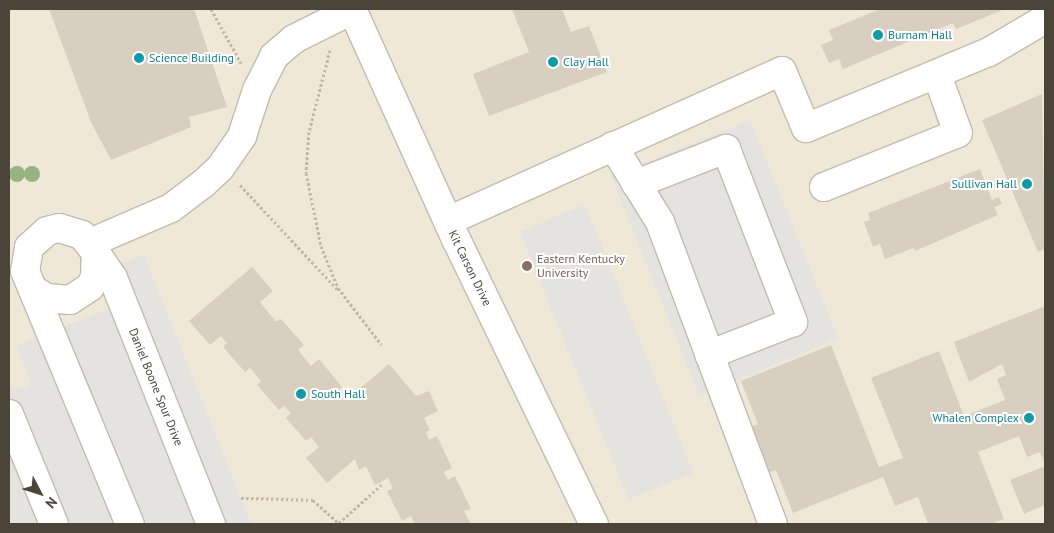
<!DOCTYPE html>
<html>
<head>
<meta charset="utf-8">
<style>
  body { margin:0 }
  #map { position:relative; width:1054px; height:533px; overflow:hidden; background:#f6f3ec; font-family:"PT Sans",sans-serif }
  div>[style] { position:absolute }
  .education>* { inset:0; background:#efe8d6; transform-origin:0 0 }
  .parking>* { inset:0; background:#e5e3e0; transform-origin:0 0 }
  .building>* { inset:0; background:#d8cfc1 }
  .path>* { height:3px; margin-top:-1.5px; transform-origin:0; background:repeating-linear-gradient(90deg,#c4b79f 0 2.5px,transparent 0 5px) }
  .roads { filter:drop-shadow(1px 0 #c2bbae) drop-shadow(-1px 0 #c2bbae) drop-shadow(0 1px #c2bbae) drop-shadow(0 -1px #c2bbae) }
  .minor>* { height:28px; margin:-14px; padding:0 14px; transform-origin:14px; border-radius:14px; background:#fff }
  .trees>* { width:16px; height:16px; margin:-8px; border-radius:50%; background:#97b381 }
  .dots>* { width:14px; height:14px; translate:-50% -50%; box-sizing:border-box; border:2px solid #fff; border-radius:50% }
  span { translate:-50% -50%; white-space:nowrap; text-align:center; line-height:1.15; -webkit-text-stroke:4px #fff; paint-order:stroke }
  .culture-label { font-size:12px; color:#0d838f }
  .left { translate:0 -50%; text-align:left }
  .right { translate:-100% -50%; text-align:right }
  .education-label { font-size:12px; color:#785e54 }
  .street-label { font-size:12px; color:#4b4439 }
  .frame { position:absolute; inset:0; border:10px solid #4b4439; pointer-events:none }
  .north { position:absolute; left:15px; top:468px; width:50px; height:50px; -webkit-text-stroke:4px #fff; paint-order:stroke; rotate:130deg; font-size:14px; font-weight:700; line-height:20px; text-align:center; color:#4b4439 }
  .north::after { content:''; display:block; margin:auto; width:18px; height:22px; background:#4b4439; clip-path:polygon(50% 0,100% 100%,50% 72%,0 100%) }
</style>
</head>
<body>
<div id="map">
  <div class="education">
    <div style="left:9px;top:9px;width:1036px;height:515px"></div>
  </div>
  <div class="parking">
    <div style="left:750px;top:120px;width:236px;height:150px;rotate:68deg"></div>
    <div style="left:585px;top:205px;width:289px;height:70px;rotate:68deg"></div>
    <div style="clip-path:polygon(144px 255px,251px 524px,9px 524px,9px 386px,24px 388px,32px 384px,16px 346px,128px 301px,114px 267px)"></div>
  </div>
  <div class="building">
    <div style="clip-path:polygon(49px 9px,194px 9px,227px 107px,189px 117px,191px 127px,111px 160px,91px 122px)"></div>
    <div style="clip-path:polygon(512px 9px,562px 9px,571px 32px,589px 26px,607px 72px,489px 116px,473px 74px,529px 52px)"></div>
    <div style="clip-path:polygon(880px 9px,1005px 9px,956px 29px,953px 23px,843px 69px,839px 59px,829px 63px,821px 45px,833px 40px,829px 30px)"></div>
    <div style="clip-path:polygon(1042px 94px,1045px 249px,1038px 252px,982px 120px)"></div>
    <div style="clip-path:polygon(980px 169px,992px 200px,999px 197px,1002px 204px,994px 207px,998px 215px,915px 251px,914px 248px,885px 259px,880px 244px,873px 247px,864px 222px,870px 220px,868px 213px)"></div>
    <div style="clip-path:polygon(252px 267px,273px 291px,260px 302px,276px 322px,281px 319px,304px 345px,298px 350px,311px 366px,319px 359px,342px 387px,336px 392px,341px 399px,349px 392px,351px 396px,389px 364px,416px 396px,429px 391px,438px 411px,424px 418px,430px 430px,426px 432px,429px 440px,437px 436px,452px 468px,444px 472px,448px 480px,455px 476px,471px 509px,464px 511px,471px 524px,415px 524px,411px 516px,402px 521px,387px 491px,393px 488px,388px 478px,375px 485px,366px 466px,359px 470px,355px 459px,327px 483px,306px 458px,319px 447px,311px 437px,306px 441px,286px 418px,291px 413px,284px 406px,279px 410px,257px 385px,261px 381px,250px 368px,245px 372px,223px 347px,227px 343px,221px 336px,210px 345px,189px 321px)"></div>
    <div style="clip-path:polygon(1045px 306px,1045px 505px,1024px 514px,1010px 480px,1045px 466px,1040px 452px,1027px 457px,1019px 436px,978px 452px,1004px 519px,991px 524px,928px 524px,918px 497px,895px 506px,883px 477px,793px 513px,776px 470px,765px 474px,748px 428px,758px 424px,741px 381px,831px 345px,879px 467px,903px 458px,871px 378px,939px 351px,964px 416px,1005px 400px,997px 379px,1006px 375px,1002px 364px,969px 382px,954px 342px)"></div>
  </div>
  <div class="path">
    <div style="left:211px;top:9px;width:62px;rotate:60.9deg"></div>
    <div style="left:330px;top:50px;width:85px;rotate:104.4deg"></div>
    <div style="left:309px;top:132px;width:41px;rotate:94.2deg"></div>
    <div style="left:306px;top:173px;width:75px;rotate:78.4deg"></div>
    <div style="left:321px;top:246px;width:45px;rotate:68deg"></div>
    <div style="left:338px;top:288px;width:71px;rotate:52.5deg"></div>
    <div style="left:240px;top:185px;width:144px;rotate:47deg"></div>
    <div style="left:241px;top:498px;width:72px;rotate:1.6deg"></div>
    <div style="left:313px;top:500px;width:36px;rotate:42deg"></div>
    <div style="left:339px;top:523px;width:57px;rotate:-42.1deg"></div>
  </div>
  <div class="roads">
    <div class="minor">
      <div style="left:352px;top:9px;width:252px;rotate:65.7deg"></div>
      <div style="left:456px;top:239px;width:317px;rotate:64.2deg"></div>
      <div style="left:613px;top:146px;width:89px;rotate:58.3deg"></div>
      <div style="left:660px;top:222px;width:322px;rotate:69.5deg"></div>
      <div style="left:636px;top:184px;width:97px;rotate:-21.3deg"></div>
      <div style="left:726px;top:149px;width:186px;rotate:68.8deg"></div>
      <div style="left:793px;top:322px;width:90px;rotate:158.6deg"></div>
      <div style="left:824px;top:187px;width:144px;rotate:-21.9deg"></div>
      <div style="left:958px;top:133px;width:62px;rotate:-109.9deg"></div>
      <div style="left:448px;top:221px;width:366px;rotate:-24.2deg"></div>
      <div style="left:782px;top:71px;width:62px;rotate:67.2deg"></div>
      <div style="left:806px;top:128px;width:198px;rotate:-22.6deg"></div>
      <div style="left:989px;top:52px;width:65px;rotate:-30.5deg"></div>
      <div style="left:90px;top:243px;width:88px;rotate:-23.4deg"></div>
      <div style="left:171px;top:208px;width:41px;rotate:-37.1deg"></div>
      <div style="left:204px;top:183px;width:22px;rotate:-43deg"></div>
      <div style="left:220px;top:168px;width:39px;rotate:-55deg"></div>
      <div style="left:242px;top:136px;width:48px;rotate:-71.9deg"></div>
      <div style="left:257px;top:90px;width:38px;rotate:-63deg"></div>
      <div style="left:274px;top:56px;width:26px;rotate:-40deg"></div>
      <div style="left:294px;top:39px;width:65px;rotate:-26.6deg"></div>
      <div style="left:96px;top:253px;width:30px;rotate:56deg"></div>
      <div style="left:113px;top:278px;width:265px;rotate:68.3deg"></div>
      <div style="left:37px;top:292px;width:12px;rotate:31deg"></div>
      <div style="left:47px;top:298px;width:23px;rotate:5deg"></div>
      <div style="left:70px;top:300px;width:24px;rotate:-33deg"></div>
      <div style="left:90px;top:287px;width:11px;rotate:-63deg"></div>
      <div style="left:95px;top:277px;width:24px;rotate:-88deg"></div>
      <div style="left:96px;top:253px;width:23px;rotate:-128deg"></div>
      <div style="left:82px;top:235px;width:24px;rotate:-163deg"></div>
      <div style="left:59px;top:228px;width:12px;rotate:166deg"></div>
      <div style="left:47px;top:231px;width:24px;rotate:138deg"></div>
      <div style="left:29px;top:247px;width:24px;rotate:99deg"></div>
      <div style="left:25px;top:271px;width:274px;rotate:67.5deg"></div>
      <div style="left:9px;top:414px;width:119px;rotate:67.8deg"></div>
    </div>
  </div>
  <div class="trees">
    <div style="left:17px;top:174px"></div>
    <div style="left:32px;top:174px"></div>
  </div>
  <div class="dots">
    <div style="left:878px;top:35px;background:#0f9aa8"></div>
    <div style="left:139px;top:58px;background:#0f9aa8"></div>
    <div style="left:553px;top:62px;background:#0f9aa8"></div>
    <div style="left:1027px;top:184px;background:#0f9aa8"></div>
    <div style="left:527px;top:266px;background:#8d6e63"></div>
    <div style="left:301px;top:394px;background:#0f9aa8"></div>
    <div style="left:1029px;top:418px;background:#0f9aa8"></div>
  </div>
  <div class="culture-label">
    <span class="left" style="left:888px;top:35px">Burnam Hall</span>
    <span class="left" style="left:149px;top:58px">Science Building</span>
    <span class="left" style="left:563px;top:62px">Clay Hall</span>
    <span class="right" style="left:1017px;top:184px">Sullivan Hall</span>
    <span class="left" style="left:311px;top:394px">South Hall</span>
    <span class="right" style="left:1019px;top:418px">Whalen Complex</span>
  </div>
  <div class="education-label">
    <span class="left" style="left:537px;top:266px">Eastern Kentucky<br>University</span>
  </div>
  <div class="street-label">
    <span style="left:470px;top:268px;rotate:64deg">Kit Carson Drive</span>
    <span style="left:156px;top:387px;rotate:68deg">Daniel Boone Spur Drive</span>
  </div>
  <div class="frame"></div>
  <div class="north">N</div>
</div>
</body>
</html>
